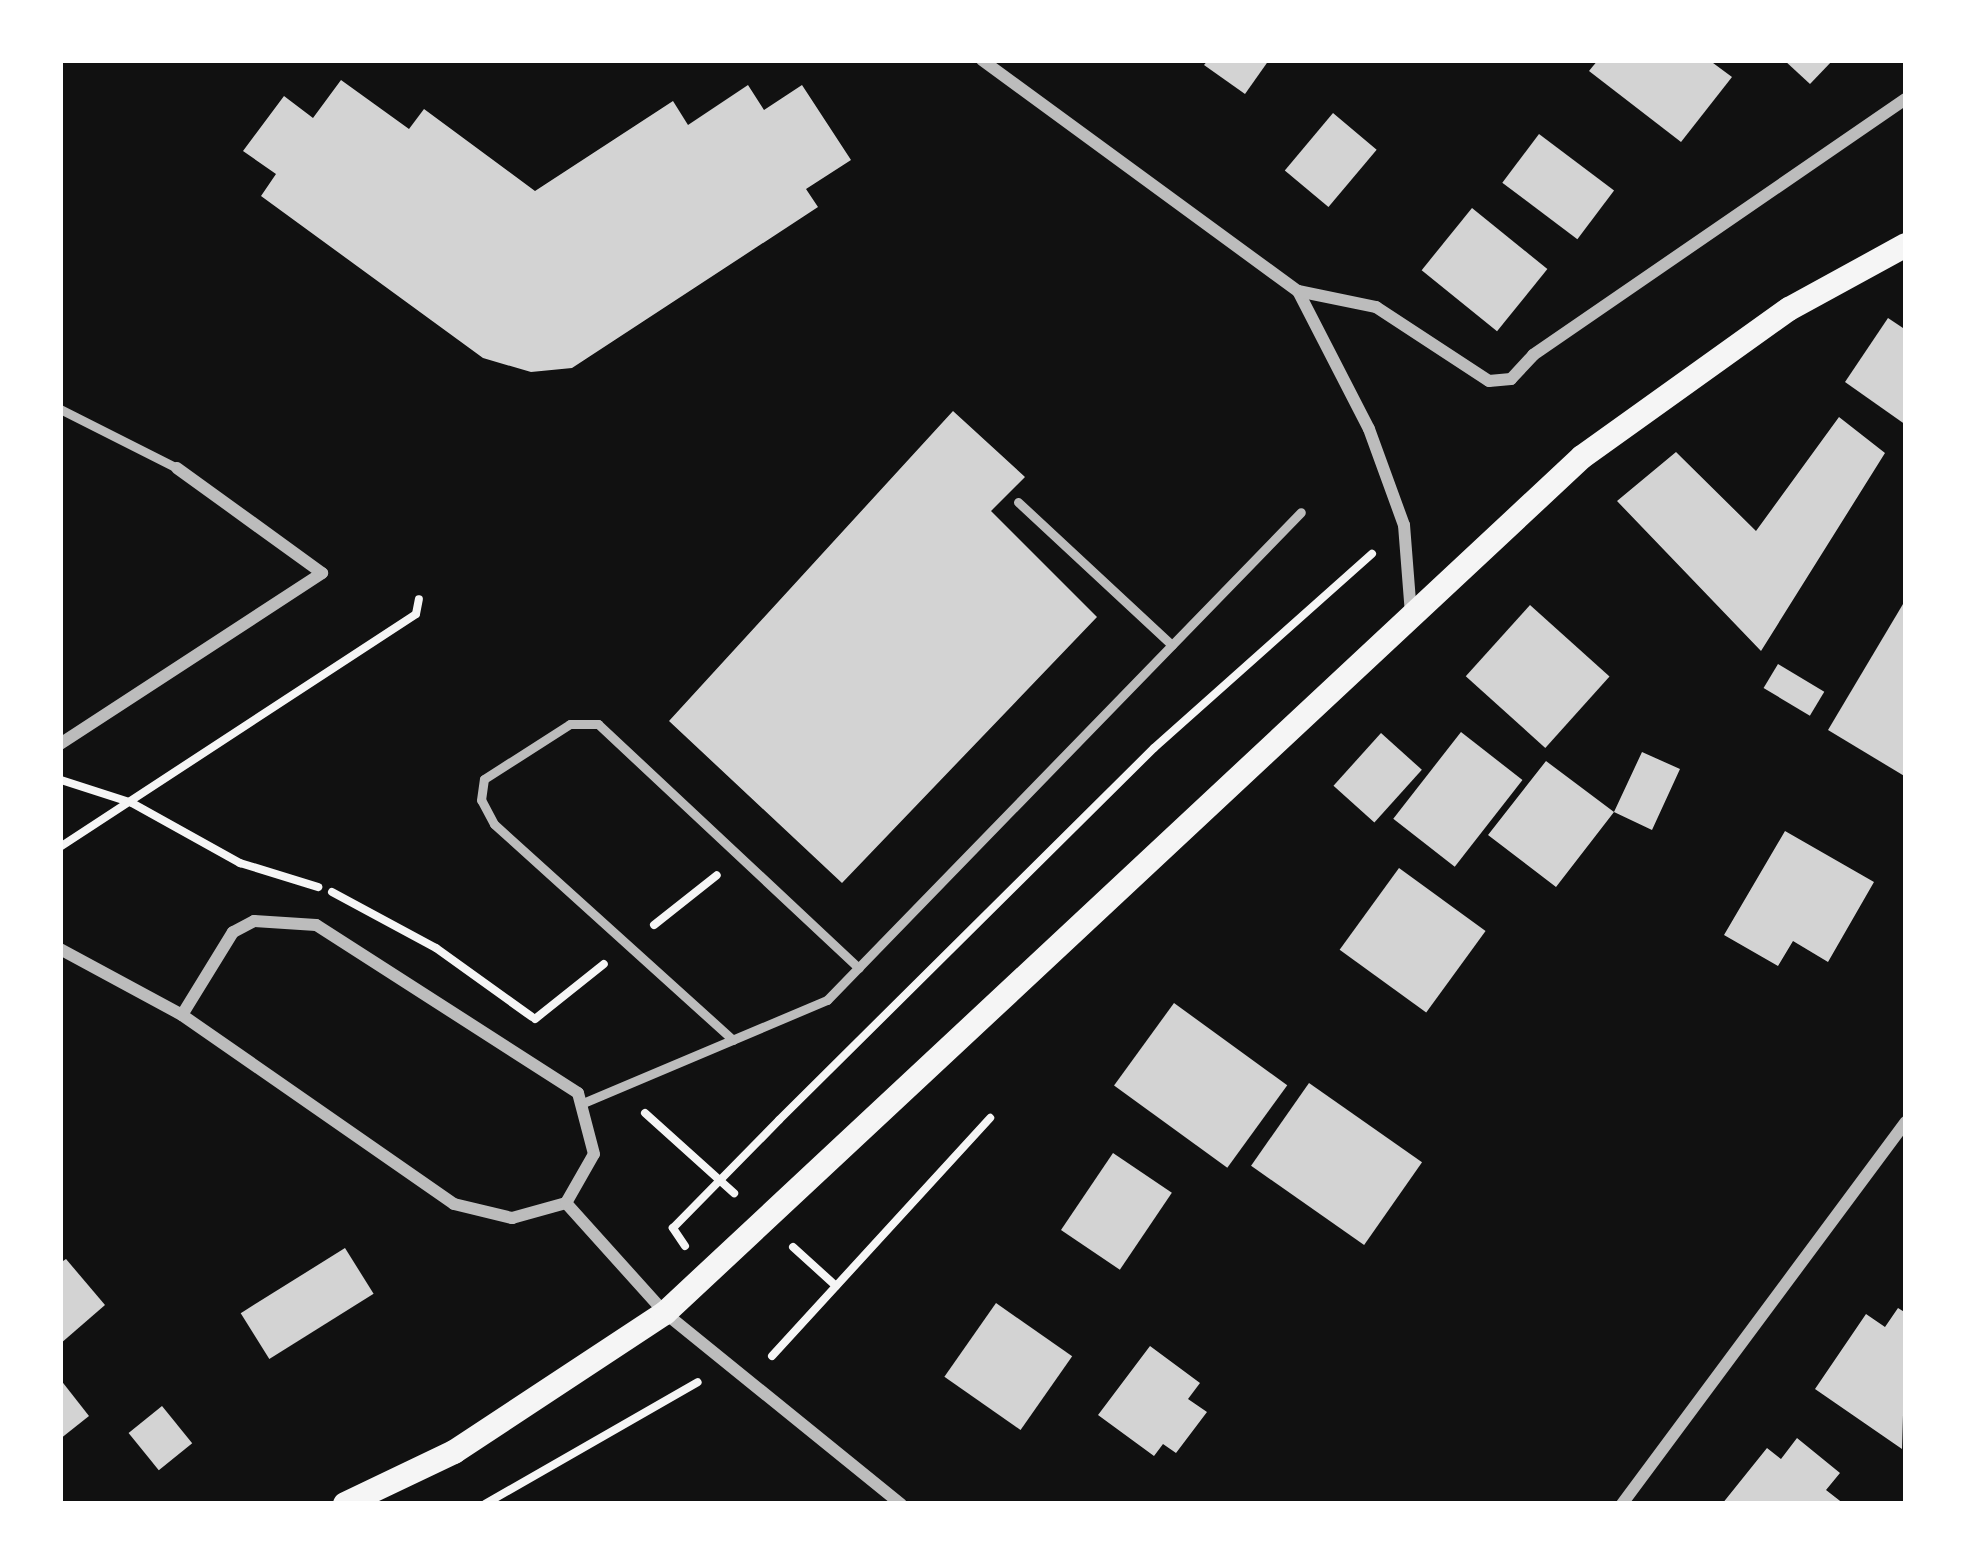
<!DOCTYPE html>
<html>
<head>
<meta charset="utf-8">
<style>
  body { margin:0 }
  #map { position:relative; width:1966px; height:1564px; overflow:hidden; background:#111; font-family:"Fira Sans Condensed",sans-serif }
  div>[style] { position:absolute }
  .building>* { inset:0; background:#d3d3d3; transform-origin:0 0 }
  .path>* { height:8px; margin:-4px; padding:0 4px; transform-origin:4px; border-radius:4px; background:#f5f5f5 }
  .service>* { height:9px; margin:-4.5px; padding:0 4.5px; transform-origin:4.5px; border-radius:4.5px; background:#bcbcbc }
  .minor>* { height:12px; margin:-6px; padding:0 6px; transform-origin:6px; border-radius:6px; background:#bcbcbc }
  .secondary>* { height:24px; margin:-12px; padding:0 12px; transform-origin:12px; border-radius:12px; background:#f5f5f5 }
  span { translate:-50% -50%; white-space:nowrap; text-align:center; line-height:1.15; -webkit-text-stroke:12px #fff; paint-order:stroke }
  .frame { position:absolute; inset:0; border:63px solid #fff; pointer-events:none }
</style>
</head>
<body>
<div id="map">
  <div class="building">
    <div style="clip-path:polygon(1208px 60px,1269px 60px,1245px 94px,1204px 65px)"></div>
    <div style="clip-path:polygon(1598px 60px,1709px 60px,1732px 77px,1681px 142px,1589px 71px)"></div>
    <div style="clip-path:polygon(1784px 60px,1833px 60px,1810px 84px)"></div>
    <div style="clip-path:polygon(341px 80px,409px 129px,424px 109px,535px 191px,673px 101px,688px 125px,748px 85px,764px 110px,802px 85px,851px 160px,806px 189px,818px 207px,572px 368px,531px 372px,483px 358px,261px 196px,276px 174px,243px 151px,284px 96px,313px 118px)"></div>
    <div style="left:1333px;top:113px;width:57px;height:75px;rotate:40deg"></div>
    <div style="left:1539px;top:134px;width:94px;height:61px;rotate:37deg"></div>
    <div style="left:1472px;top:208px;width:97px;height:80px;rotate:39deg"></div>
    <div style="clip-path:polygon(1888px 318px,1906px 330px,1906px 425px,1845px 382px)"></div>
    <div style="clip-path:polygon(953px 411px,1025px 477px,991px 511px,1097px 617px,842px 883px,669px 721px)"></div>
    <div style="clip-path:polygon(1839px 417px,1885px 453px,1761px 651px,1617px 501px,1676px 452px,1756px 531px)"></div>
    <div style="clip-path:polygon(1906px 599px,1906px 777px,1828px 730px)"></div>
    <div style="left:1530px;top:605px;width:107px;height:96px;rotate:42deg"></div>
    <div style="left:1778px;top:664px;width:54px;height:28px;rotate:31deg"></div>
    <div style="left:1461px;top:732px;width:78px;height:110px;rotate:38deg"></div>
    <div style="left:1381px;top:733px;width:55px;height:71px;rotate:42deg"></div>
    <div style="clip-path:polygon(1642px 752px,1680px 769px,1652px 830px,1614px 812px,1556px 887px,1488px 835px,1546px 761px,1614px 812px)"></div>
    <div style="clip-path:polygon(1785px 831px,1874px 882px,1828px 962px,1793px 941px,1778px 966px,1724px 935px)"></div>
    <div style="left:1399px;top:868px;width:107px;height:101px;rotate:36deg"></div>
    <div style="left:1174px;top:1003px;width:140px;height:102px;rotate:36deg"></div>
    <div style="left:1309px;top:1083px;width:138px;height:101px;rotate:35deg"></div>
    <div style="left:1113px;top:1153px;width:71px;height:93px;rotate:34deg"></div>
    <div style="left:345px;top:1248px;width:54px;height:123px;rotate:58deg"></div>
    <div style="clip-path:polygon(66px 1259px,105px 1305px,60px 1344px,60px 1263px)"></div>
    <div style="left:996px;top:1303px;width:93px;height:90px;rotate:35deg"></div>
    <div style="clip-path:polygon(1898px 1308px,1906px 1313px,1902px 1449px,1815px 1389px,1866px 1314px,1885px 1327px)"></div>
    <div style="clip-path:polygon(1150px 1346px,1200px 1383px,1188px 1399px,1207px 1412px,1176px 1453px,1163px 1444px,1154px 1456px,1098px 1415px)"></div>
    <div style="clip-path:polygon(60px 1379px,89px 1416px,60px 1439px)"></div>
    <div style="left:162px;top:1406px;width:48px;height:43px;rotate:51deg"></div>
    <div style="clip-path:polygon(1797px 1438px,1840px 1473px,1826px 1490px,1844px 1504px,1722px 1504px,1767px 1448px,1781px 1459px)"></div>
  </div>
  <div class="path">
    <div style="left:61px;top:780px;width:75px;rotate:17.9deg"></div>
    <div style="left:132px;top:803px;width:124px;rotate:29.1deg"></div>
    <div style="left:240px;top:863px;width:82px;rotate:17.1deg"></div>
    <div style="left:60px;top:847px;width:425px;rotate:-33.2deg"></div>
    <div style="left:416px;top:614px;width:15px;rotate:-79deg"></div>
    <div style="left:332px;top:892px;width:118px;rotate:28.3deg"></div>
    <div style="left:436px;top:948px;width:118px;rotate:35.7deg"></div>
    <div style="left:654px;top:925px;width:80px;rotate:-38.4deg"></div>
    <div style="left:535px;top:1019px;width:88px;rotate:-38.6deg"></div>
    <div style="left:645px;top:1113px;width:120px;rotate:42deg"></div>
    <div style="left:685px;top:1246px;width:22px;rotate:-124deg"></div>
    <div style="left:673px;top:1228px;width:151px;rotate:-45.5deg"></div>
    <div style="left:779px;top:1120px;width:528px;rotate:-44.77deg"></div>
    <div style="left:1154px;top:748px;width:292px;rotate:-41.7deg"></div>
    <div style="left:793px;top:1247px;width:58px;rotate:42.2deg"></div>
    <div style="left:772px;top:1356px;width:323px;rotate:-47.5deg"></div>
    <div style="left:485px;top:1504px;width:245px;rotate:-29.8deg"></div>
  </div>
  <div class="service">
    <div style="left:60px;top:409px;width:131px;rotate:26.8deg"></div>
    <div style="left:1018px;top:502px;width:210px;rotate:42.9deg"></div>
    <div style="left:733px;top:1040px;width:322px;rotate:-137.9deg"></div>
    <div style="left:494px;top:824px;width:27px;rotate:-118deg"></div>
    <div style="left:481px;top:800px;width:21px;rotate:-82deg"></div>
    <div style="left:484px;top:779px;width:102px;rotate:-32.6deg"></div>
    <div style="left:570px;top:724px;width:28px"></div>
    <div style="left:598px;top:724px;width:357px;rotate:43.1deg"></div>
    <div style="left:583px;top:1103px;width:265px;rotate:-22.9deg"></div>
    <div style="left:827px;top:1000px;width:680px;rotate:-45.83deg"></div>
  </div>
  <div class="minor">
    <div style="left:982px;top:60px;width:391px;rotate:36.2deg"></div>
    <div style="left:1298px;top:291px;width:155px;rotate:62.8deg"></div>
    <div style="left:1369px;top:429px;width:102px;rotate:70deg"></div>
    <div style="left:1404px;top:525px;width:89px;rotate:85.5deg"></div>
    <div style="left:1298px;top:291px;width:80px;rotate:11.6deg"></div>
    <div style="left:1376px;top:307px;width:135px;rotate:33.2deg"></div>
    <div style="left:1489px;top:381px;width:22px;rotate:-5deg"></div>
    <div style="left:1511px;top:379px;width:33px;rotate:-47deg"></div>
    <div style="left:1533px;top:355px;width:452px;rotate:-34.5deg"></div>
    <div style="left:60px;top:744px;width:313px;rotate:-33.1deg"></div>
    <div style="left:322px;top:573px;width:179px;rotate:-144.1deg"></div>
    <div style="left:60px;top:949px;width:139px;rotate:28.4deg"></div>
    <div style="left:182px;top:1015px;width:331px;rotate:34.8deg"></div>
    <div style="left:454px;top:1204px;width:60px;rotate:13.6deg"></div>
    <div style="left:512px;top:1218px;width:56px;rotate:-15.5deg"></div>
    <div style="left:566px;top:1203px;width:56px;rotate:-60.3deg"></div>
    <div style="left:594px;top:1154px;width:63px;rotate:-104.7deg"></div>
    <div style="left:578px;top:1093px;width:311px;rotate:-147.3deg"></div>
    <div style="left:316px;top:925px;width:62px;rotate:-176.3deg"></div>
    <div style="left:254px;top:921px;width:24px;rotate:152deg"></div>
    <div style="left:233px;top:932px;width:97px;rotate:121.6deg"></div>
    <div style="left:566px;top:1203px;width:148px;rotate:48deg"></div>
    <div style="left:665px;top:1313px;width:304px;rotate:39deg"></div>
    <div style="left:1622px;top:1504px;width:476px;rotate:-53.4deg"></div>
  </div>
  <div class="secondary">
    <div style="left:345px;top:1504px;width:121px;rotate:-25.5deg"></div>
    <div style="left:454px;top:1452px;width:253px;rotate:-33.4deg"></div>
    <div style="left:665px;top:1313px;width:1254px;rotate:-43.03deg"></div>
    <div style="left:1582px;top:457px;width:254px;rotate:-35.6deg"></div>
    <div style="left:1789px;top:309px;width:133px;rotate:-28.7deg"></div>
  </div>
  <div class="frame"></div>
</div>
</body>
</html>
